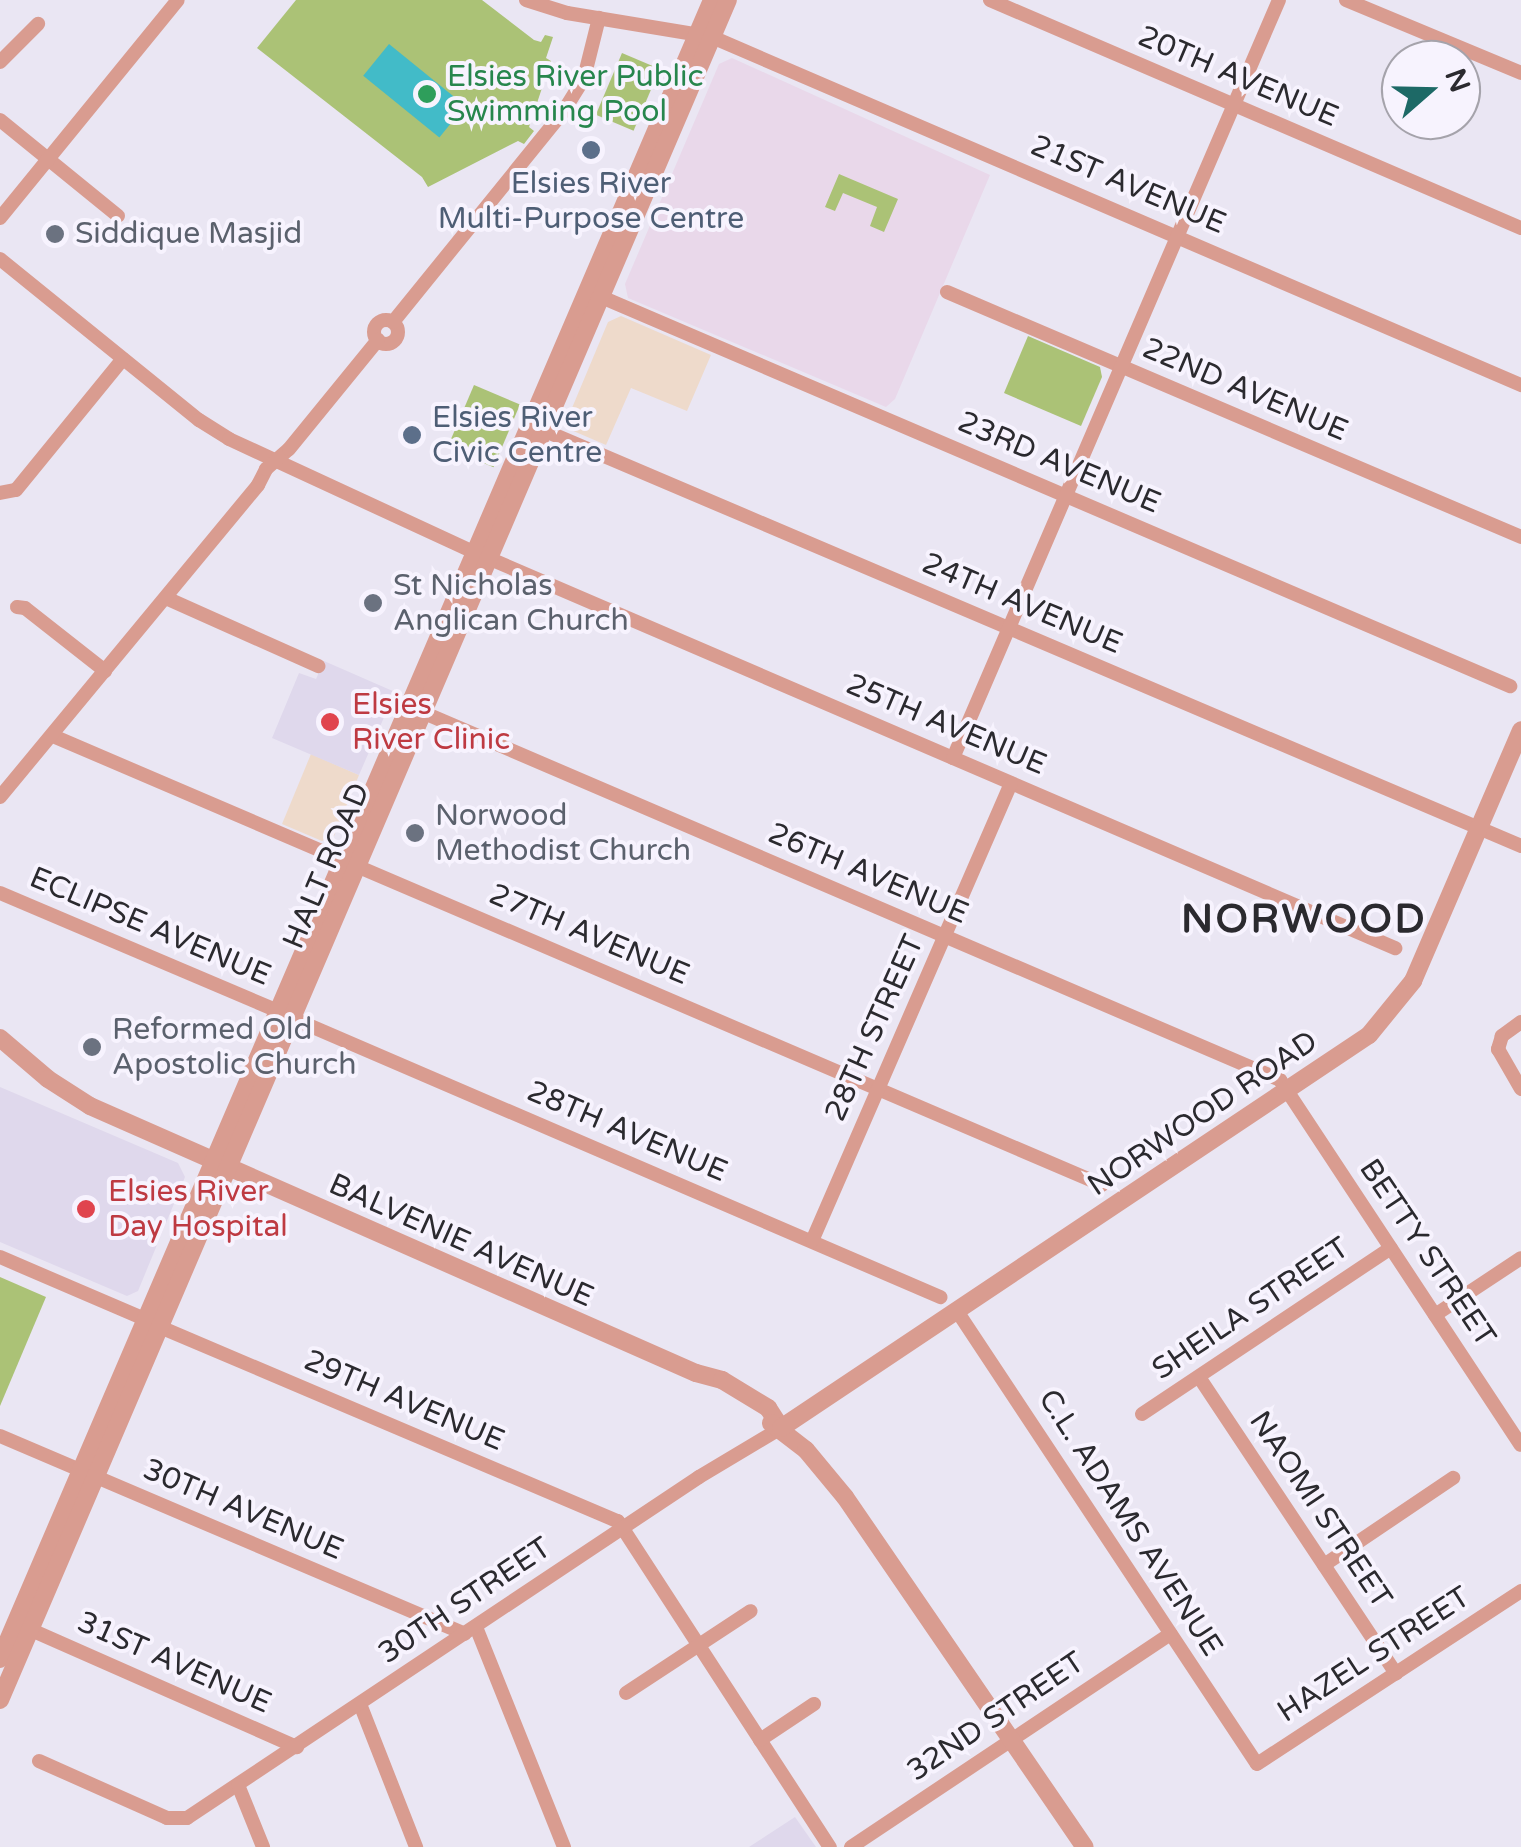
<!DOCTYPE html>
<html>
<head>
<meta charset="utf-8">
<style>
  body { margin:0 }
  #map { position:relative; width:1521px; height:1847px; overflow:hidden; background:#eae6f3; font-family:"Varela Round",sans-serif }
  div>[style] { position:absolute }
  .commercial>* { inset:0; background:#eedacb }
  .built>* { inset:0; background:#dfd8ec }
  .education>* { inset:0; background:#e9d8ea }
  .green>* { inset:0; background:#abc276; transform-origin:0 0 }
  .water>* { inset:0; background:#42bbc8; transform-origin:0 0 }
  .minor>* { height:14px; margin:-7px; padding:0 7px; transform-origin:7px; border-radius:7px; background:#d99c90 }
  .minor>.ring { margin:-7px; padding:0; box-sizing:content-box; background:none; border:14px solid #d99c90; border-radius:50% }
  .tertiary>* { height:18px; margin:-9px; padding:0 9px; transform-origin:9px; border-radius:9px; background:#d99c90 }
  .dots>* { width:28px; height:28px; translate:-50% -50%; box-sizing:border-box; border:5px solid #f7f3fe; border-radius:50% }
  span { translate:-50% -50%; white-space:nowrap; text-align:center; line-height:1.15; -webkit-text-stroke:8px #f7f3fe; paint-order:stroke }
  .leisure-label { font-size:30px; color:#27864d }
  .left { translate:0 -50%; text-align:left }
  .street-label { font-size:30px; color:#2b2a2f }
  .service-label { font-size:30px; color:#4e5e75 }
  .worship-label { font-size:30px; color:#5b616d }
  .health-label { font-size:30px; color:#be3a42 }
  .district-label { font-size:40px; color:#2b2a2f; font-weight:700; letter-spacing:2.5px }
  .north { position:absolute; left:1381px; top:40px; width:100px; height:100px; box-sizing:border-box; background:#f7f3fe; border:2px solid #a5a3ab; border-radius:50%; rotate:70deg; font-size:28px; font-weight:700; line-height:40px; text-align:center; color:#2b2a2f }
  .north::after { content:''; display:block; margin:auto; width:35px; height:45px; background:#1d6966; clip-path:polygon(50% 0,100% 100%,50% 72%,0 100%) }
</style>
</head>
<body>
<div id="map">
  <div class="commercial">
    <div style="clip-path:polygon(621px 316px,711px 355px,687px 411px,631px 388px,606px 445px,564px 427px,608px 322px)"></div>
    <div style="clip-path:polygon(311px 754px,359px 775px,334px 836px,322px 841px,282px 824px)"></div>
  </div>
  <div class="built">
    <div style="clip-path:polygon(324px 661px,395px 692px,359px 775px,272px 738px,299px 673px,316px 679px)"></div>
    <div style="clip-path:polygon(0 1087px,178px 1163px,185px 1177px,138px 1291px,127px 1296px,0 1242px)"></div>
    <div style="clip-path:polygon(795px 1817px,816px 1847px,749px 1847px)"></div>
  </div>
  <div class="education">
    <div style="clip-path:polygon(732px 58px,990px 175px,895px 399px,886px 407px,628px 298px,625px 284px,719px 64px)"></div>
  </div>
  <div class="green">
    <div style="clip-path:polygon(296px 0,482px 0,534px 40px,541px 42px,545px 35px,553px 37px,546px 58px,551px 61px,529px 127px,534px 131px,524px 144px,518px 141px,428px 187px,422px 177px,257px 48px)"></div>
    <div style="left:622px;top:53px;width:41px;height:67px;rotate:23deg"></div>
    <div style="clip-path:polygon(839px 174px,898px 199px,884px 232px,870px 226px,877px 207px,843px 193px,835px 211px,825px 207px)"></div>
    <div style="clip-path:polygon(1028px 336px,1100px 367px,1102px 377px,1081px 426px,1004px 393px)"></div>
    <div style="left:474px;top:385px;width:50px;height:68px;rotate:23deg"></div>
    <div style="clip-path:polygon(0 1277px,46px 1297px,0 1406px)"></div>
  </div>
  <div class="water">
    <div style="left:389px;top:44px;width:98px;height:41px;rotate:39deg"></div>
  </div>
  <div class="minor">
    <div style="left:526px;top:0;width:43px;rotate:17.6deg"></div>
    <div style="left:567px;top:13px;width:147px;rotate:9.4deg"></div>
    <div style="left:712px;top:37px;width:881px;rotate:23.28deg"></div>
    <div style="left:990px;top:0;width:578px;rotate:23.24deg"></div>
    <div style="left:1346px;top:0;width:190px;rotate:22.6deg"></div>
    <div style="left:0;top:62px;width:54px;rotate:-45deg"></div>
    <div style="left:0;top:120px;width:152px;rotate:39.1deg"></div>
    <div style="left:0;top:218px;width:281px;rotate:-50.8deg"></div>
    <div style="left:0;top:259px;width:256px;rotate:39deg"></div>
    <div style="left:199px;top:420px;width:36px;rotate:32deg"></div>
    <div style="left:229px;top:439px;width:270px;rotate:24.8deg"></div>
    <div style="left:474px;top:552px;width:1003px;rotate:23.27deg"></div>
    <div style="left:947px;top:292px;width:624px;rotate:23.11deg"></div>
    <div style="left:592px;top:293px;width:999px;rotate:23.18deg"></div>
    <div class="ring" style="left:374px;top:320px;width:10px;height:10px"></div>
    <div style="left:393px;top:322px;width:270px;rotate:-51deg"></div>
    <div style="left:563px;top:112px;width:40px;rotate:-58deg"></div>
    <div style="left:584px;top:78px;width:62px;rotate:-76deg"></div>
    <div style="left:543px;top:430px;width:1063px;rotate:23.04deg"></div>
    <div style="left:0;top:493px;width:16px;rotate:-11deg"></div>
    <div style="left:16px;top:490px;width:169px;rotate:-50.8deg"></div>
    <div style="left:166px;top:598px;width:167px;rotate:24.1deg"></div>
    <div style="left:17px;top:607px;width:8px;rotate:7deg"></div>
    <div style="left:25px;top:608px;width:102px;rotate:38.2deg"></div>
    <div style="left:422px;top:712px;width:934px;rotate:23.21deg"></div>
    <div style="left:1280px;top:1080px;width:437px;rotate:56.6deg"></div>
    <div style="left:53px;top:736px;width:1141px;rotate:23.17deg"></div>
    <div style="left:953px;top:758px;width:825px;rotate:-66.73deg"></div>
    <div style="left:0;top:797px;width:405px;rotate:-50.4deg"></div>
    <div style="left:258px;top:485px;width:18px;rotate:-63deg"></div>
    <div style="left:266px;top:469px;width:30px;rotate:-41deg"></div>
    <div style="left:289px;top:449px;width:141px;rotate:-50.8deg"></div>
    <div style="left:0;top:893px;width:302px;rotate:23deg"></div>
    <div style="left:292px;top:1018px;width:706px;rotate:23.29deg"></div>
    <div style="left:1521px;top:1022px;width:24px;rotate:144deg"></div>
    <div style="left:1502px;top:1036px;width:14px;rotate:107deg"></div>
    <div style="left:1498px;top:1049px;width:46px;rotate:60.1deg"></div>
    <div style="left:812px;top:1241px;width:499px;rotate:-66.5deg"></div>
    <div style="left:0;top:1257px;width:158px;rotate:23.2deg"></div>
    <div style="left:957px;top:1311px;width:543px;rotate:56.49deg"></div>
    <div style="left:1257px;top:1764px;width:316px;rotate:-33.2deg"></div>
    <div style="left:1435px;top:1315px;width:103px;rotate:-33.5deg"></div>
    <div style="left:160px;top:1327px;width:497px;rotate:23deg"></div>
    <div style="left:618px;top:1521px;width:389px;rotate:57deg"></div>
    <div style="left:1199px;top:1377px;width:356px;rotate:56.4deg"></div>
    <div style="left:1142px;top:1414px;width:299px;rotate:-33.7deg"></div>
    <div style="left:0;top:1436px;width:505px;rotate:23.06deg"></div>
    <div style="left:1324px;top:1565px;width:156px;rotate:-34deg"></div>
    <div style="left:476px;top:1627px;width:237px;rotate:68.2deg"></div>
    <div style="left:29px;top:1629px;width:293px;rotate:23.8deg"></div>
    <div style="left:626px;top:1693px;width:149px;rotate:-33.3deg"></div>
    <div style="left:360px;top:1704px;width:154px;rotate:68.6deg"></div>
    <div style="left:760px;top:1740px;width:65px;rotate:-33.7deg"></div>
    <div style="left:39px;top:1761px;width:140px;rotate:24deg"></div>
    <div style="left:167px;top:1818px;width:20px"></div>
    <div style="left:187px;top:1818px;width:615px;rotate:-33.66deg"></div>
    <div style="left:699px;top:1477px;width:96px;rotate:-30.9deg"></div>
    <div style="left:238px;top:1785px;width:67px;rotate:68deg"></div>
    <div style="left:851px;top:1847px;width:384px;rotate:-33.7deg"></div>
  </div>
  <div class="tertiary">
    <div style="left:0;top:1038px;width:63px;rotate:40.5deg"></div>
    <div style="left:48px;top:1079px;width:50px;rotate:32.7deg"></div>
    <div style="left:90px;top:1106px;width:662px;rotate:23.78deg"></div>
    <div style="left:696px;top:1373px;width:27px;rotate:15deg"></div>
    <div style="left:722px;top:1380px;width:54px;rotate:31.3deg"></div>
    <div style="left:768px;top:1408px;width:24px;rotate:57deg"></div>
    <div style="left:771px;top:1423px;width:44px;rotate:37.6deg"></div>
    <div style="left:806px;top:1450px;width:61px;rotate:50.3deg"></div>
    <div style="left:845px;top:1497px;width:424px;rotate:55.6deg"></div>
    <div style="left:781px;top:1428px;width:707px;rotate:-33.76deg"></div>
    <div style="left:1369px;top:1035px;width:70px;rotate:-50.8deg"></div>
    <div style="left:1413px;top:981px;width:273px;rotate:-66.7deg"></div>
    <div style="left:0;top:1659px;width:1805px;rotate:-66.77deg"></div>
    <div style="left:0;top:1700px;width:1849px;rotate:-66.82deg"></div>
  </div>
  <div class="dots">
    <div style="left:427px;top:94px;background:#2e9e5b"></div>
    <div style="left:591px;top:150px;background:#5c6f8a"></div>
    <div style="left:55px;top:234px;background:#6b7280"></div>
    <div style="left:412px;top:435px;background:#5c6f8a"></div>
    <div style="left:373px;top:603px;background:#6b7280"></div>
    <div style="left:330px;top:722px;background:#e0444e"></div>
    <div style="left:415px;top:833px;background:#6b7280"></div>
    <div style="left:92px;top:1047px;background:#6b7280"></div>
    <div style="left:86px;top:1209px;background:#e0444e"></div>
  </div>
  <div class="leisure-label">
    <span class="left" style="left:447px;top:94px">Elsies River Public<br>Swimming Pool</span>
  </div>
  <div class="street-label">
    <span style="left:1238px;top:77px;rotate:23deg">20TH AVENUE</span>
    <span style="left:1128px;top:185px;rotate:23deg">21ST AVENUE</span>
    <span style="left:1245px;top:390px;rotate:23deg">22ND AVENUE</span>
    <span style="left:1059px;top:463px;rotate:23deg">23RD AVENUE</span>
    <span style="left:1022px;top:604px;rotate:23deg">24TH AVENUE</span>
    <span style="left:946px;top:725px;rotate:23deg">25TH AVENUE</span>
    <span style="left:327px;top:866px;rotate:-67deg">HALT ROAD</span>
    <span style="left:868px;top:874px;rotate:23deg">26TH AVENUE</span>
    <span style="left:150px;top:927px;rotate:23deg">ECLIPSE AVENUE</span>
    <span style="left:589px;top:935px;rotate:23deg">27TH AVENUE</span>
    <span style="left:875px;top:1028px;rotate:-66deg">28TH STREET</span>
    <span style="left:1203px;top:1114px;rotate:-34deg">NORWOOD ROAD</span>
    <span style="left:627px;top:1132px;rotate:23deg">28TH AVENUE</span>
    <span style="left:461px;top:1241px;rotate:24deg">BALVENIE AVENUE</span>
    <span style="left:1427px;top:1253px;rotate:56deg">BETTY STREET</span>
    <span style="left:1251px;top:1309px;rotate:-34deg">SHEILA STREET</span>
    <span style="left:404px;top:1401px;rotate:23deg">29TH AVENUE</span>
    <span style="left:243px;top:1510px;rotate:23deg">30TH AVENUE</span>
    <span style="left:1320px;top:1510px;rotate:56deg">NAOMI STREET</span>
    <span style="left:1130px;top:1523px;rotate:57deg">C.L. ADAMS AVENUE</span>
    <span style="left:465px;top:1601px;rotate:-34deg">30TH STREET</span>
    <span style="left:1374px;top:1655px;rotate:-33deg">HAZEL STREET</span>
    <span style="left:174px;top:1663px;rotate:24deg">31ST AVENUE</span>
    <span style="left:996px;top:1717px;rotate:-34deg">32ND STREET</span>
  </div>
  <div class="service-label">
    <span style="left:591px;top:201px">Elsies River<br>Multi-Purpose Centre</span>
    <span class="left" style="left:432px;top:435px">Elsies River<br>Civic Centre</span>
  </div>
  <div class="worship-label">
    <span class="left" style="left:75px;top:234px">Siddique Masjid</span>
    <span class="left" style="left:393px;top:603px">St Nicholas<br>Anglican Church</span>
    <span class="left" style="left:435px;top:833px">Norwood<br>Methodist Church</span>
    <span class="left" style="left:112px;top:1047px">Reformed Old<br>Apostolic Church</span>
  </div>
  <div class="health-label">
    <span class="left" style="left:352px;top:722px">Elsies<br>River Clinic</span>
    <span class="left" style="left:108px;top:1209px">Elsies River<br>Day Hospital</span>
  </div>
  <div class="district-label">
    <span style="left:1304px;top:919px">NORWOOD</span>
  </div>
  <div class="north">N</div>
</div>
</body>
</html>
